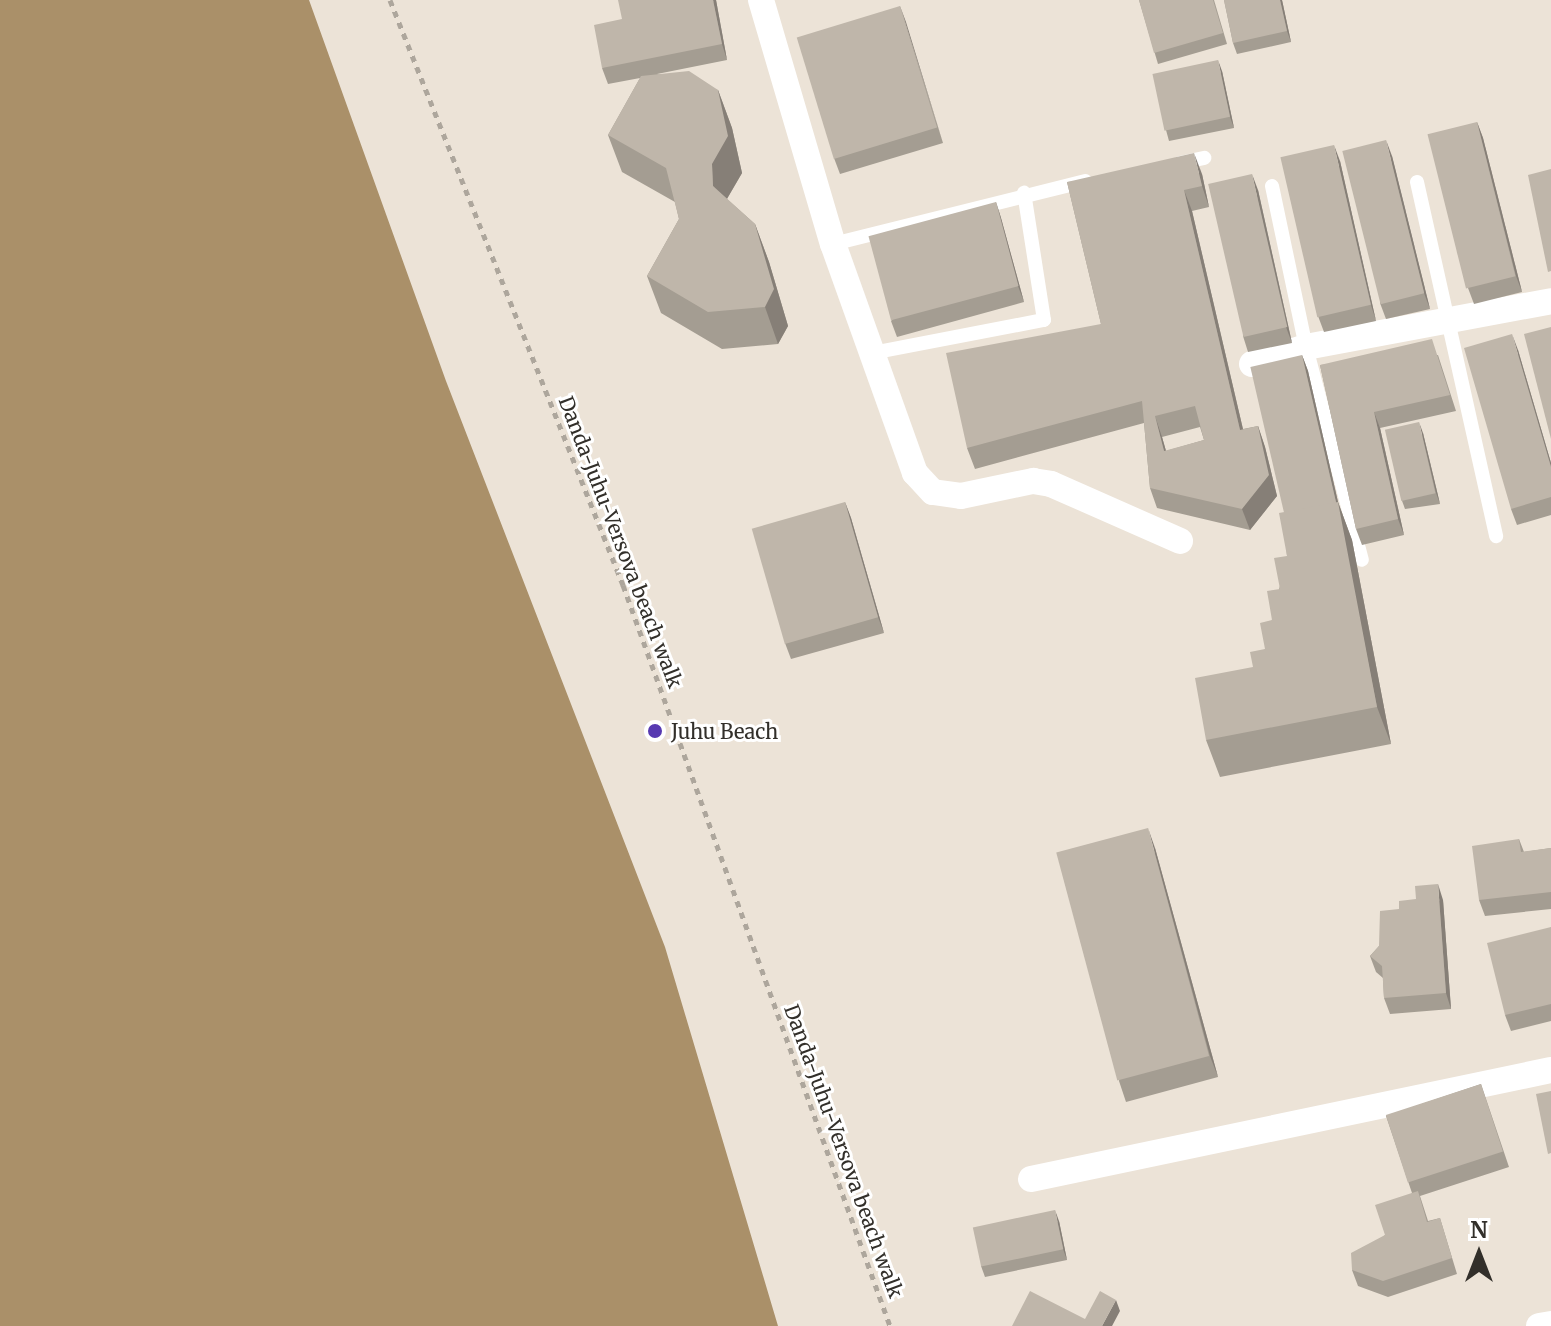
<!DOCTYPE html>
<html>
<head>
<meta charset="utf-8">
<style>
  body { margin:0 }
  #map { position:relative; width:1551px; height:1326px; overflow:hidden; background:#ece3d7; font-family:Merriweather,serif }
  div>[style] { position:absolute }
  .water>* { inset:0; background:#aa9069 }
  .path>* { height:5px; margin-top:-2.5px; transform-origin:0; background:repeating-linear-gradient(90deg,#ada69c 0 6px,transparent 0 12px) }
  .service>* { height:14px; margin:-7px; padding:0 7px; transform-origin:7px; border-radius:7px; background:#fff }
  .minor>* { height:26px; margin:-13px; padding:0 13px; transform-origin:13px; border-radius:13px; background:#fff }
  .wall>* { inset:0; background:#a49d92 }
  .shaded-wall>* { inset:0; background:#867f77 }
  .building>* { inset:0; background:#bfb6aa; transform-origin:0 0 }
  .dots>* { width:22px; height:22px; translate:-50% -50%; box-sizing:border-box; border:4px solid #fff; border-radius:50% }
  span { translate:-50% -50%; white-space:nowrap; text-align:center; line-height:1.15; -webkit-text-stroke:6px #fff; paint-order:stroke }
  .street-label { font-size:20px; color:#322f2a }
  .poi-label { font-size:20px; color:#322f2a }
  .left { translate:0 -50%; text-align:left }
  .north { position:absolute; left:1439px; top:1214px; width:80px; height:80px; -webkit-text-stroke:6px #fff; paint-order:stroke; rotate:0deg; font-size:22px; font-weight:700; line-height:32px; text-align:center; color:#322f2a }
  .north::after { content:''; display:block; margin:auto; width:28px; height:36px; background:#322f2a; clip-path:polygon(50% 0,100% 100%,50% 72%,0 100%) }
</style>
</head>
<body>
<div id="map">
  <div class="water">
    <div style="clip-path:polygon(0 0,309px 0,446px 381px,665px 947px,778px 1326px,0 1326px)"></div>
  </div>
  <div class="path">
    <div style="left:390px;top:0;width:630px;rotate:68.28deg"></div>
    <div style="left:623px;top:585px;width:788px;rotate:70.18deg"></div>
  </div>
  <div class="service">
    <div style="left:1180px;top:163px;width:25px;rotate:-12deg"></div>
    <div style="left:1417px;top:182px;width:363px;rotate:77.4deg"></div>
    <div style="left:1272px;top:186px;width:165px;rotate:78.1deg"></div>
    <div style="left:1306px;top:347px;width:220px;rotate:75.3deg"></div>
    <div style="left:833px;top:244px;width:260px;rotate:-14deg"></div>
    <div style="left:872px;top:353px;width:175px;rotate:-10.9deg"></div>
    <div style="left:1044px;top:320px;width:129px;rotate:-98.9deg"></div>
  </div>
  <div class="minor">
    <div style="left:761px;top:0;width:254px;rotate:73.6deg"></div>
    <div style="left:833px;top:244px;width:243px;rotate:70.3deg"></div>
    <div style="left:915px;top:473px;width:26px;rotate:47deg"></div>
    <div style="left:933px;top:492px;width:28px;rotate:8deg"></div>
    <div style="left:961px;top:496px;width:74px;rotate:-11.8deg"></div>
    <div style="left:1033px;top:481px;width:18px;rotate:9deg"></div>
    <div style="left:1051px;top:484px;width:141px;rotate:23.8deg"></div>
    <div style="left:1252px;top:364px;width:57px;rotate:-17.5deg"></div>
    <div style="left:1306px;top:347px;width:249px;rotate:-10.6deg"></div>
    <div style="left:1031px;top:1179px;width:531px;rotate:-11.84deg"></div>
    <div style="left:1539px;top:1326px;width:12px;rotate:-9deg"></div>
  </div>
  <div class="wall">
    <div style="clip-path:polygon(716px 0,727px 60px,657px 74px,718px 90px,732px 128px,742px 173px,727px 199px,755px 224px,769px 262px,788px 326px,778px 344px,722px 349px,661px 313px,647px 276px,679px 219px,675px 202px,622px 172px,608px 135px,640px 78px,608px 84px,602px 68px)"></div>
    <div style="clip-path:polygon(1139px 0,1214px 0,1227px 44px,1158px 64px)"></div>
    <div style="clip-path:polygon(1224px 0,1282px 0,1291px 42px,1237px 54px,1233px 43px)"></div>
    <div style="clip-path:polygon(900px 6px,943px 143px,840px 174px,834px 158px)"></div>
    <div style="clip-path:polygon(1222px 71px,1234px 128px,1169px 141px,1166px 130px)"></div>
    <div style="clip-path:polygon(1477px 122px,1483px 138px,1522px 292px,1474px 304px,1468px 288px)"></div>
    <div style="clip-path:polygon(1392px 156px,1430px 309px,1386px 319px,1380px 303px)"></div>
    <div style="clip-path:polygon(1340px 161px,1376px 321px,1324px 332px,1318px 316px)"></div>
    <div style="clip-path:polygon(evenodd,1202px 174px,1209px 207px,1192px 211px,1243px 429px,1258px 426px,1265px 447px,1277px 496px,1250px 530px,1157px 508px,1150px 488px,1144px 423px,975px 469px,967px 448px,1101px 324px,1067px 182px,1202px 174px,1200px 427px,1204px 440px,1166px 451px,1162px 437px,1200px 427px)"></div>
    <div style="clip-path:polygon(1258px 190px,1292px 343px,1248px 352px,1243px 336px)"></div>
    <div style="clip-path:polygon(996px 202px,1001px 218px,1024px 302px,897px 337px,891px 321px)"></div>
    <div style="clip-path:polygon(1518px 350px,1551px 463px,1551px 515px,1517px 525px,1511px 509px)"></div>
    <div style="clip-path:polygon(1302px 355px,1308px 371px,1338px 502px,1352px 540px,1391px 744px,1220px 777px,1206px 740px,1265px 649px,1287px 556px,1284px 512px)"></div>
    <div style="clip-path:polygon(1438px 355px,1456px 411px,1380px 428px,1404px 535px,1362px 545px,1356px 529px,1320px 365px)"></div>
    <div style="clip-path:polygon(1423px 433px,1440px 504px,1405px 509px,1401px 498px)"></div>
    <div style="clip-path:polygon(845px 502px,851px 518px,884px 633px,791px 659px,785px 643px)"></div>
    <div style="clip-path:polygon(1519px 839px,1524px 852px,1551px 848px,1551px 909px,1485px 916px,1479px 900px)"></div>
    <div style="clip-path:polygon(1155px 848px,1218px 1077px,1126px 1102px,1119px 1081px)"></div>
    <div style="clip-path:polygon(1443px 900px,1451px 1009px,1390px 1014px,1384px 998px,1383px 978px,1376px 972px,1370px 956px,1379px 946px,1399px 909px)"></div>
    <div style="clip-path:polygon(1551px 927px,1551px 1021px,1511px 1031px,1505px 1015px)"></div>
    <div style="clip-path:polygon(1481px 1084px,1509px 1167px,1420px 1196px,1428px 1221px,1440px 1218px,1457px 1274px,1388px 1297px,1358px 1286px,1352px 1270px,1385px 1235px,1412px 1193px,1386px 1116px)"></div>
    <div style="clip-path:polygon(1059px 1221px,1067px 1260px,985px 1277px,981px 1266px)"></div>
  </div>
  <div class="shaded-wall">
    <div style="clip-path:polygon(713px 0,716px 0,727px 60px,722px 44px)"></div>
    <div style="clip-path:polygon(1280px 0,1282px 0,1291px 42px,1287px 31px)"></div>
    <div style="clip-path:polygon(900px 6px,906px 22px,943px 143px,938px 127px)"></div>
    <div style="clip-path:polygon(1218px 60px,1222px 71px,1234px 128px,1230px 117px)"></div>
    <div style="clip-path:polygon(718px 90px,732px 128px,742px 173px,725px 202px,713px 186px,712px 164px)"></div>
    <div style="clip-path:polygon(1477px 122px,1483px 138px,1522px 292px,1516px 276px)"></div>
    <div style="clip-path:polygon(1386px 140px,1392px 156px,1430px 309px,1424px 293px)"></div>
    <div style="clip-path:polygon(1334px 145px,1340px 161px,1376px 321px,1371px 305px)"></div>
    <div style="clip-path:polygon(1194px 153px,1202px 174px,1209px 207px,1202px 186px)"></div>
    <div style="clip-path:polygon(1252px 174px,1258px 190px,1292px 343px,1286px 327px)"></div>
    <div style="clip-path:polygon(1184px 190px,1192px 211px,1248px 451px,1240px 430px)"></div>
    <div style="clip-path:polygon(996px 202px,1001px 218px,1024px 302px,1018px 286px)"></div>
    <div style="clip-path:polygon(755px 224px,769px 262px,788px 326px,778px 344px,765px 307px)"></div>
    <div style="clip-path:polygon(1512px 334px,1518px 350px,1551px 463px,1551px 467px)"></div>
    <div style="clip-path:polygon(1302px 355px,1308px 371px,1338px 502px,1352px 540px,1391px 744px,1377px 707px,1339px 515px)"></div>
    <div style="clip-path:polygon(1374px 412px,1380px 428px,1404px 535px,1398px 519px)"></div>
    <div style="clip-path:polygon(1155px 416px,1162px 437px,1172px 472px,1164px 451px)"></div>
    <div style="clip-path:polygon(1419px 422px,1423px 433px,1440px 504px,1436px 493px)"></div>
    <div style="clip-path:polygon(1258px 426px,1265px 447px,1277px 496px,1250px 530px,1242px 509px)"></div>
    <div style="clip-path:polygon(845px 502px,851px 518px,884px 633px,878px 617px)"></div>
    <div style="clip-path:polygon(1148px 828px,1155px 848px,1218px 1077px,1210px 1056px)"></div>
    <div style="clip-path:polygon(1438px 884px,1443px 900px,1451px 1009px,1446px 993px)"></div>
    <div style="clip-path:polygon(1055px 1210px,1059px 1221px,1067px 1260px,1063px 1249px)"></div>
    <div style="clip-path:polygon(1116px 1300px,1120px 1311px,1112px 1326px,1102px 1326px)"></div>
  </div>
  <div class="building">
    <div style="clip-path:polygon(618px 0,713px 0,722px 44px,602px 68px,594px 25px,622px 19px)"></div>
    <div style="clip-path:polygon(1139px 0,1213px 0,1223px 33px,1154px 53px)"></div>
    <div style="clip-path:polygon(1224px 0,1280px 0,1287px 31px,1233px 43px)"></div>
    <div style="left:900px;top:6px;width:127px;height:108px;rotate:73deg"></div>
    <div style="left:1218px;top:60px;width:58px;height:67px;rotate:78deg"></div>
    <div style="clip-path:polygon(689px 71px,718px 90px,728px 136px,712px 164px,713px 186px,755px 224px,774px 289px,765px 307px,708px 312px,647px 276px,679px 219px,666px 168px,608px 135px,641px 76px)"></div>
    <div style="left:1477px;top:122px;width:159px;height:51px;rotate:76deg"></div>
    <div style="left:1386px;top:140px;width:158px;height:45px;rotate:76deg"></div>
    <div style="left:1334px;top:145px;width:164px;height:55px;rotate:77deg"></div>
    <div style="clip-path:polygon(evenodd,1194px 153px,1202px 186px,1184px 190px,1240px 430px,1258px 426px,1269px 475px,1242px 509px,1150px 488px,1142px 401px,967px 448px,946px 353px,1101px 324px,1067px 182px,1194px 153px,1195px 406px,1204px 440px,1164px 451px,1155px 416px,1195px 406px)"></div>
    <div style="clip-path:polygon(1551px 169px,1551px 271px,1548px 272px,1528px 175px)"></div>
    <div style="left:1252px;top:174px;width:157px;height:45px;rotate:77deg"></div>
    <div style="left:996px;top:202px;width:87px;height:132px;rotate:75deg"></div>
    <div style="clip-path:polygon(1551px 327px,1551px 439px,1524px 334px)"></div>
    <div style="clip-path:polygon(1512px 334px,1551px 467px,1551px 497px,1511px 509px,1464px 348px)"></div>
    <div style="clip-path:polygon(1432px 339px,1450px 395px,1374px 412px,1398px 519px,1356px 529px,1320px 365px)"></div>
    <div style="left:1302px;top:355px;width:152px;height:53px;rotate:77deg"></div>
    <div style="left:1419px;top:422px;width:73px;height:35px;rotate:77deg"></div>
    <div style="left:845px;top:502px;width:120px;height:97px;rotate:74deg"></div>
    <div style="clip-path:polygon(1338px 502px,1377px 707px,1206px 740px,1195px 678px,1253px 667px,1250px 652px,1265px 649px,1260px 623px,1272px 620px,1267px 591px,1280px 589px,1274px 558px,1287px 556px,1279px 513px)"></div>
    <div style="left:1148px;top:828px;width:236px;height:95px;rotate:75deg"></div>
    <div style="clip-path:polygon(1519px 839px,1521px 852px,1551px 848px,1551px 892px,1479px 900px,1472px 846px)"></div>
    <div style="clip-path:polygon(1438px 884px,1446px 993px,1384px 998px,1382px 966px,1370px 956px,1379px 946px,1380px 911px,1399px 909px,1399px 901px,1416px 899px,1415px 886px)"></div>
    <div style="clip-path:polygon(1551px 927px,1551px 1004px,1505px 1015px,1487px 943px)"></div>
    <div style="left:1481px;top:1084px;width:71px;height:100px;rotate:72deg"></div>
    <div style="clip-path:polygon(1551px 1091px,1551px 1153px,1548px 1154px,1536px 1094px)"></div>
    <div style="clip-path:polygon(1418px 1191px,1427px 1222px,1440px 1218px,1452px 1258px,1383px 1281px,1352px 1270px,1351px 1253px,1385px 1235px,1375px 1205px)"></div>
    <div style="left:1055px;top:1210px;width:40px;height:84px;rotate:78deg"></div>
    <div style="clip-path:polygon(1030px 1291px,1085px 1319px,1100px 1291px,1116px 1300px,1102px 1326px,1012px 1326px)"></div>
  </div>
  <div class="dots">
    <div style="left:655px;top:731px;background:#5739b1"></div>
  </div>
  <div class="street-label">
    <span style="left:621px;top:542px;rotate:69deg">Danda-Juhu-Versova beach walk</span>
    <span style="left:844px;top:1151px;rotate:70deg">Danda-Juhu-Versova beach walk</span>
  </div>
  <div class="poi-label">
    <span class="left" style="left:671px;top:731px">Juhu Beach</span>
  </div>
  <div class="north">N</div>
</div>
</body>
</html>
